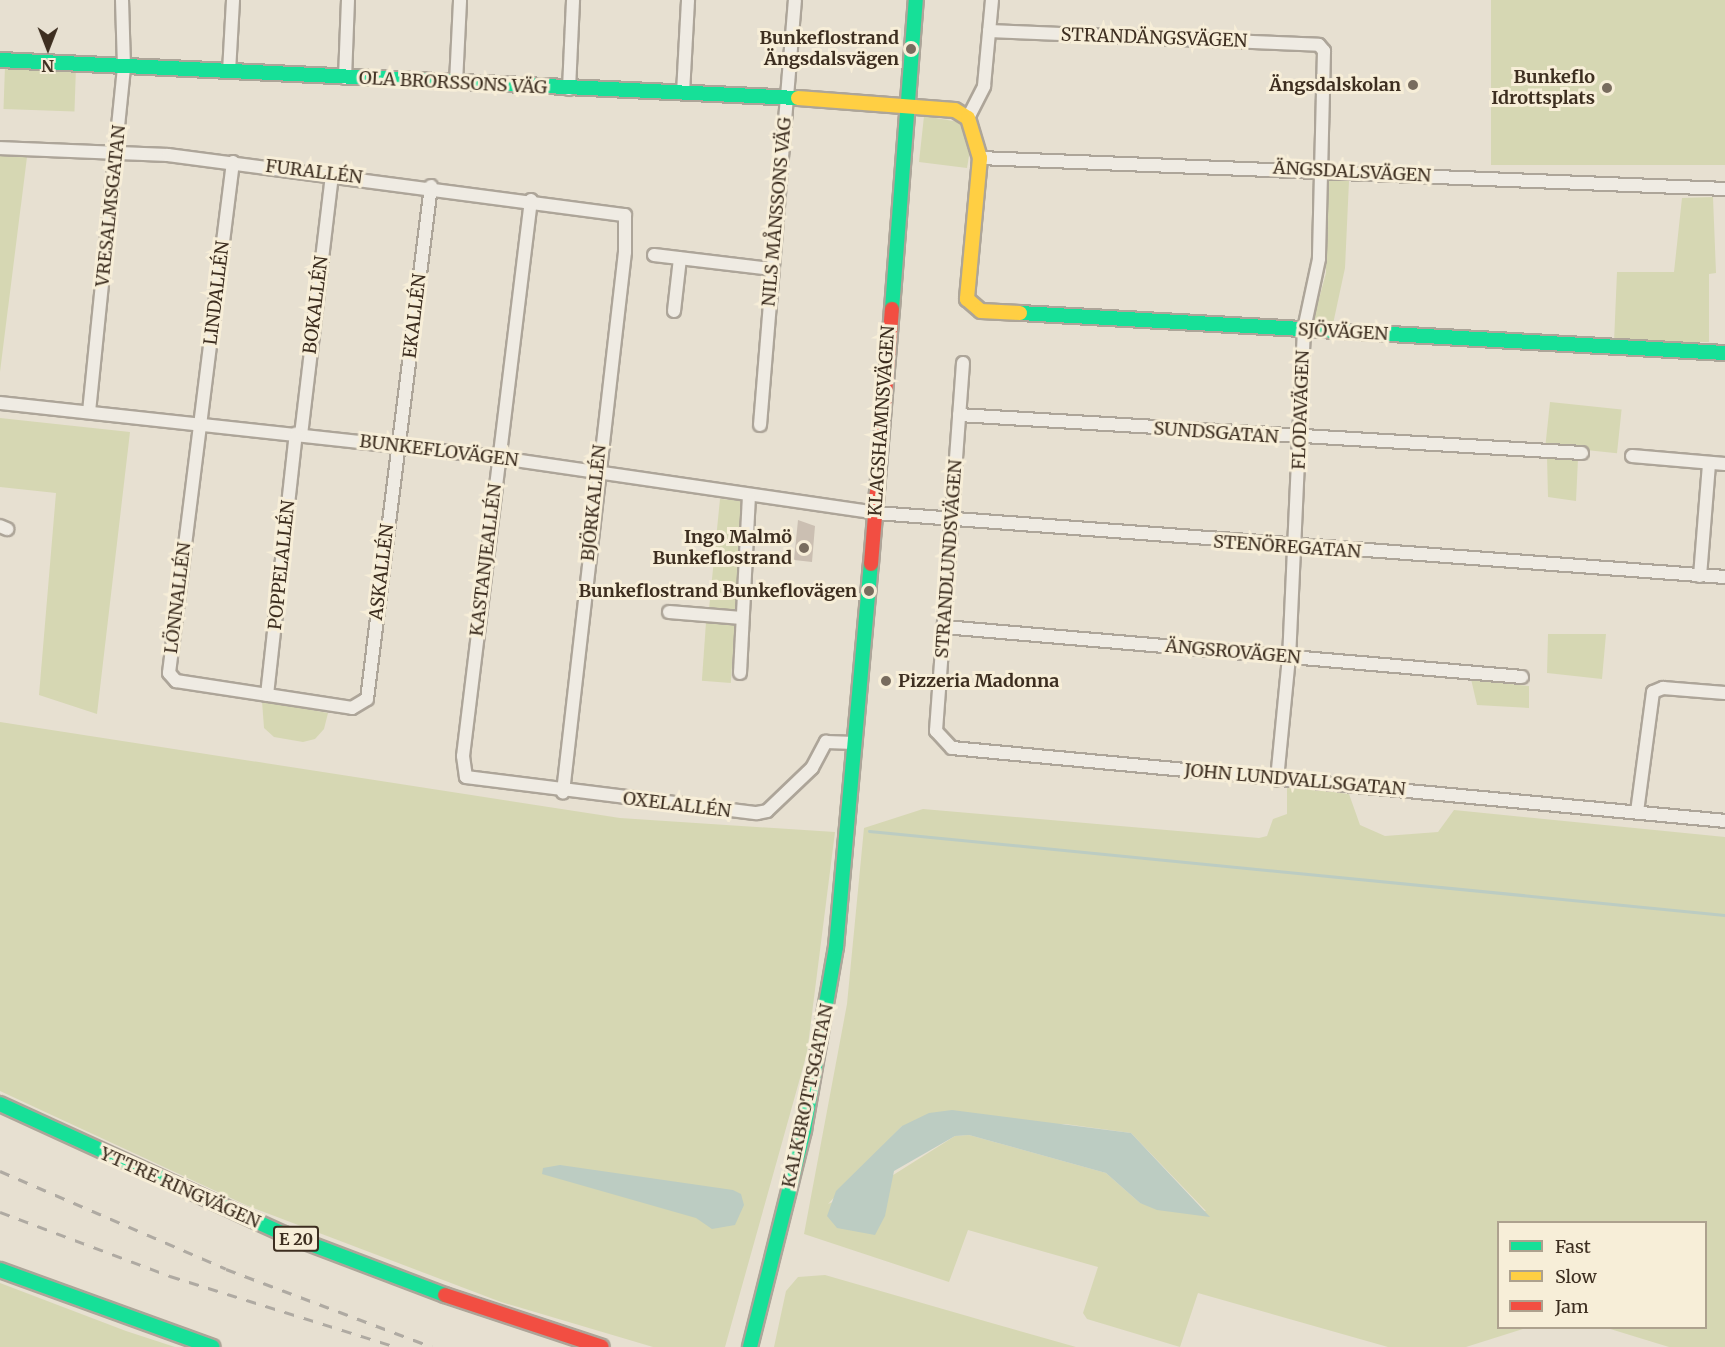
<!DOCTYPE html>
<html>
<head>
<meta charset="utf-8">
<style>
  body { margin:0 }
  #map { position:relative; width:1725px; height:1347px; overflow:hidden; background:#e7e0d1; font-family:Merriweather,serif }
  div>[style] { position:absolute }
  .green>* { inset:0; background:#d6d7b3; transform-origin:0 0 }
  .water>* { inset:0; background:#bcccc2 }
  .stream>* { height:3px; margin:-1.5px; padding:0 1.5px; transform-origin:1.5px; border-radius:1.5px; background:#bcccc2 }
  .building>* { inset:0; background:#cbbfb2 }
  .roads { filter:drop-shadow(2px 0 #ada599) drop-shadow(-2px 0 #ada599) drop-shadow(0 2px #ada599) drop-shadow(0 -2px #ada599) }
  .street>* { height:12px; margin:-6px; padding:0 6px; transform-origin:6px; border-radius:6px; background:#efebe3 }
  .fast>* { height:14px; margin:-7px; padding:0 7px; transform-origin:7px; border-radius:7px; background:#16e098 }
  .slow>* { height:14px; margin:-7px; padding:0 7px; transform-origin:7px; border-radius:7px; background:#ffcf43 }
  .jam>* { height:14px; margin:-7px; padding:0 7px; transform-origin:7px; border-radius:7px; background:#f24e42 }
  .rail>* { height:3px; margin-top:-1.5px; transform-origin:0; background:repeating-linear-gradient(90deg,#afaaa2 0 10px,transparent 0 20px) }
  .dots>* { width:16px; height:16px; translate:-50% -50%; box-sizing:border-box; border:3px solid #f7eed8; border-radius:50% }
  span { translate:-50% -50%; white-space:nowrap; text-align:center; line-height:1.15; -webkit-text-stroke:6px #f7eed8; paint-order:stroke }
  .shield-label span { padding:2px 4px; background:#f7eed8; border:2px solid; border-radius:4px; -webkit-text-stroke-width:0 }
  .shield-label { font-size:16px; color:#3d2e20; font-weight:700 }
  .street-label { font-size:18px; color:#3d2e20 }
  .poi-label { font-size:18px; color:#3d2e20; font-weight:700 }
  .right { translate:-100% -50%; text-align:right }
  .left { translate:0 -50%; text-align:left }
  .legend { position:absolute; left:1497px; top:1221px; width:210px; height:108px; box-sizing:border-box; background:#f7eed8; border:2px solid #ada18e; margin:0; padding:8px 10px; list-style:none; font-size:18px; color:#3d2e20 }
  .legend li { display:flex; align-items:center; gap:12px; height:30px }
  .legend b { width:30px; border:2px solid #ada18e }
  .north { position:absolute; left:18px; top:18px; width:60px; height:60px; -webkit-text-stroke:4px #f7eed8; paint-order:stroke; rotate:180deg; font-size:16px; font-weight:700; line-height:24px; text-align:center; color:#3d2e20 }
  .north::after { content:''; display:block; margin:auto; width:21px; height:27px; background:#3d2e20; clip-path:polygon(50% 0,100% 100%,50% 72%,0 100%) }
</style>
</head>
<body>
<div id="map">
  <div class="green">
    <div style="left:1491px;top:0;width:234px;height:165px"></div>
    <div style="left:5px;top:66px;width:71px;height:43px;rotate:2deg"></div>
    <div style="clip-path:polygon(924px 116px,959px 122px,970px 150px,967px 168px,919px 162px)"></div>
    <div style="clip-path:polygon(0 155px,27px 157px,0 372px)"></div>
    <div style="clip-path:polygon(1326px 180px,1349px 181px,1345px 268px,1333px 324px,1313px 321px,1326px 273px)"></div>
    <div style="clip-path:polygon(1713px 197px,1716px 273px,1709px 274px,1709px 342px,1614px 342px,1617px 272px,1674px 272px,1682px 198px)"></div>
    <div style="left:1550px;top:402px;width:72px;height:44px;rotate:6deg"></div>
    <div style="clip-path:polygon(0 418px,130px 432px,97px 714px,39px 695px,56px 493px,0 487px)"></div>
    <div style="clip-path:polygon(1547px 457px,1578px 459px,1576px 501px,1548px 497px)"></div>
    <div style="clip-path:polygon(720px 499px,743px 501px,737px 609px,709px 609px)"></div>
    <div style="left:706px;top:622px;width:29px;height:59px;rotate:4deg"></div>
    <div style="clip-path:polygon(1548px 634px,1606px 634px,1602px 679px,1547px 673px)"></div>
    <div style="clip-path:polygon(1471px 679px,1529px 686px,1529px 708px,1477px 705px)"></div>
    <div style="clip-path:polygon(262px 701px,328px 713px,324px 729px,315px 739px,303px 742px,274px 737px,264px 728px)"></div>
    <div style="clip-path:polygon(0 722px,620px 818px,835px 832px,807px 1053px,725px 1347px,653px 1347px,501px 1302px,248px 1206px,0 1091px)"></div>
    <div style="clip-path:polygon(evenodd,1287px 786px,1349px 794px,1360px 825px,1385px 836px,1438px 832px,1454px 810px,1725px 837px,1725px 1347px,1669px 1347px,1607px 1328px,1706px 1328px,1706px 1222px,1498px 1222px,1498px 1328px,1526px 1328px,1466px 1347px,1388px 1347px,1198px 1293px,1180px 1347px,1087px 1319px,1083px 1313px,1098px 1267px,968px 1230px,949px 1282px,804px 1234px,847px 1004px,864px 828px,923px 809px,1259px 838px,1267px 836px,1273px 819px,1287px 814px,1287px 786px,1065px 1124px,1131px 1133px,1206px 1211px,1140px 1203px,1106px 1173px,969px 1135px,955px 1136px,890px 1177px,828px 1204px,902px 1126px,1065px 1124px)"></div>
    <div style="clip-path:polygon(825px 1275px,988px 1322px,1076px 1347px,774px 1347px,786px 1291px,798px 1277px)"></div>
    <div style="clip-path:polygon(0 1283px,126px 1331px,175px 1347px,0 1347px)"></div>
  </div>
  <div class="water">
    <div style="clip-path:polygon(952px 1110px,1131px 1133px,1210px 1217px,1157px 1210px,1140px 1203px,1106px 1173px,969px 1135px,955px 1136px,894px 1171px,885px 1216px,875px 1235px,837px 1228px,827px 1216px,836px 1191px,902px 1126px,929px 1113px)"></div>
    <div style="clip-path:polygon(560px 1165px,733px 1190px,741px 1194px,744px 1205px,735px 1225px,712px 1229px,696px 1218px,542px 1174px,543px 1168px)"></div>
  </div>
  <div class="stream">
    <div style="left:869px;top:831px;width:860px;rotate:5.6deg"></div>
  </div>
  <div class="building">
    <div style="clip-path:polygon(798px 520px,815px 526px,812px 562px,794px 560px)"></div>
  </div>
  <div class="roads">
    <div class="street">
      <div style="left:989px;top:31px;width:330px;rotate:2.4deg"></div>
      <div style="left:1319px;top:45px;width:8px;rotate:50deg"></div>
      <div style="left:1324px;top:51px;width:208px;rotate:91.4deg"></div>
      <div style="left:1319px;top:259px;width:72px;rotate:102.1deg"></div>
      <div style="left:1304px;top:329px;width:328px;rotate:92.6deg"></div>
      <div style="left:1289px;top:657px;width:123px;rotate:95.6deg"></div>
      <div style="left:229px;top:72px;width:72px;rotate:-86.8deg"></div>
      <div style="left:345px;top:78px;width:78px;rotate:-87.8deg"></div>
      <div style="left:456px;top:83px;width:83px;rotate:-87.2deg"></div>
      <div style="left:569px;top:89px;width:89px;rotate:-87.4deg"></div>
      <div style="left:683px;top:93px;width:93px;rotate:-86.9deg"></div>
      <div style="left:968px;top:118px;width:36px;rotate:-63deg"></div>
      <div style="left:984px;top:86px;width:86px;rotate:-84.7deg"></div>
      <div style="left:0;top:148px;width:168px;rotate:2.4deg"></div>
      <div style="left:168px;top:155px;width:461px;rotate:7.5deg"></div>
      <div style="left:625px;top:215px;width:37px;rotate:90deg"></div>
      <div style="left:625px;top:252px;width:544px;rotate:96.55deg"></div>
      <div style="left:980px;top:158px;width:746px;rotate:2.38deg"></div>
      <div style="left:233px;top:162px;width:515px;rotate:97.14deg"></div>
      <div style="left:169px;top:673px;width:11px;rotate:49deg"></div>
      <div style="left:176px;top:681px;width:178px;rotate:8.7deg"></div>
      <div style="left:352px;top:708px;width:17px;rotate:-31deg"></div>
      <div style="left:367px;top:699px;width:517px;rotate:-82.89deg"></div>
      <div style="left:531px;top:200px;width:560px;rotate:96.97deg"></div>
      <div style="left:463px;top:756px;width:21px;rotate:82deg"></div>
      <div style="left:466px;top:777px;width:293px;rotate:7.1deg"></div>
      <div style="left:757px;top:813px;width:10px;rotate:-11deg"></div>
      <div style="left:767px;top:811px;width:62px;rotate:-43.7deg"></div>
      <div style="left:812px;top:768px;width:30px;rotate:-62deg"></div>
      <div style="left:826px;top:742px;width:29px;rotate:2deg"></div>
      <div style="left:654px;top:255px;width:119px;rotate:6.8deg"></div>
      <div style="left:674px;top:311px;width:53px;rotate:-83.5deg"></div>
      <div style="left:963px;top:363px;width:369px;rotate:94.2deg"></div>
      <div style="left:936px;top:731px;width:23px;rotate:47deg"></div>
      <div style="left:952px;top:748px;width:776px;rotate:5.39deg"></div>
      <div style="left:0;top:403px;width:483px;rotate:6.2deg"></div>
      <div style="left:480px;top:455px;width:400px;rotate:8.3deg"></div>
      <div style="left:876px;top:513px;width:851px;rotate:4.31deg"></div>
      <div style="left:89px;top:412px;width:347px;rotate:-84.2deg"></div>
      <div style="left:124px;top:67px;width:67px;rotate:-91.7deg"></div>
      <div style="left:959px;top:415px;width:624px;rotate:3.49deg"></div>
      <div style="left:760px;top:425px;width:426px;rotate:-85.3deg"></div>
      <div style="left:301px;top:435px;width:262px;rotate:-83.2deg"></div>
      <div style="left:1632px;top:456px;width:93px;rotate:4.9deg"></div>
      <div style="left:0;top:526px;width:8px;rotate:23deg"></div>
      <div style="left:1700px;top:576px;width:113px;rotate:-85.4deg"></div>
      <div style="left:669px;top:612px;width:73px;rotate:4.7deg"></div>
      <div style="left:944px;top:627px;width:580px;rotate:4.94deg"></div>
      <div style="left:740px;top:673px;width:178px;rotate:-87.1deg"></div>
      <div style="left:267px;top:695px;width:263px;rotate:-83.7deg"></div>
      <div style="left:1637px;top:812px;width:121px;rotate:-82.4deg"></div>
      <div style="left:1653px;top:692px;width:11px;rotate:-22deg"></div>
      <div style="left:1663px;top:688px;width:62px;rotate:4.6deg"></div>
    </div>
    <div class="fast">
      <div style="left:0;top:60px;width:799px;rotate:2.73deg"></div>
      <div style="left:892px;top:309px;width:310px;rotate:-85.6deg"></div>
      <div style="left:1020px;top:313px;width:706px;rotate:3.25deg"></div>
      <div style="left:0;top:1104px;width:312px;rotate:24.6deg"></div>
      <div style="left:284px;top:1234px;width:172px;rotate:20.8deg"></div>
      <div style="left:0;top:1270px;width:226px;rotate:19.9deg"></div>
      <div style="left:750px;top:1347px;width:224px;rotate:-76deg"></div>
      <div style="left:804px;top:1130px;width:186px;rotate:-80.1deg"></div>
      <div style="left:836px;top:947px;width:385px;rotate:-84.8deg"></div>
    </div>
    <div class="slow">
      <div style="left:798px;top:98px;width:157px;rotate:4.4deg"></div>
      <div style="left:955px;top:110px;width:15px;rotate:32deg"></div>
      <div style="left:968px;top:118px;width:42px;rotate:73.3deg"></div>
      <div style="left:980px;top:158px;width:142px;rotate:95.3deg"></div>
      <div style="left:967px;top:299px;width:18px;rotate:41deg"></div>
      <div style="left:981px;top:311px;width:39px;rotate:3deg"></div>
    </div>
    <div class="jam">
      <div style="left:871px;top:564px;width:256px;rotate:-85.3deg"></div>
      <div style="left:445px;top:1295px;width:165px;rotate:18.3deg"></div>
    </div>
  </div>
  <div class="rail">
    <div style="left:0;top:1171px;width:246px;rotate:23.4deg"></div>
    <div style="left:226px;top:1269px;width:220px;rotate:20.7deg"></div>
    <div style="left:0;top:1212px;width:182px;rotate:20.6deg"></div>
    <div style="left:170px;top:1276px;width:237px;rotate:17.4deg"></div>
  </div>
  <div class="dots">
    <div style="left:911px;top:49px;background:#786c5e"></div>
    <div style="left:1413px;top:85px;background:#786c5e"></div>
    <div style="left:1607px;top:88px;background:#786c5e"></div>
    <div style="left:804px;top:548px;background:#786c5e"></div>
    <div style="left:869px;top:591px;background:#786c5e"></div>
    <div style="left:886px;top:681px;background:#786c5e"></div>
  </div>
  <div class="shield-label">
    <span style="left:296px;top:1239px">E 20</span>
  </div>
  <div class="street-label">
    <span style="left:1154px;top:38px;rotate:2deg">STRANDÄNGSVÄGEN</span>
    <span style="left:453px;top:83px;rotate:3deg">OLA BRORSSONS VÄG</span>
    <span style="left:314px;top:172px;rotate:7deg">FURALLÉN</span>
    <span style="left:1352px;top:172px;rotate:3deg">ÄNGSDALSVÄGEN</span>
    <span style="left:111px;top:206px;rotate:-84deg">VRESALMSGATAN</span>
    <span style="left:777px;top:212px;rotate:-85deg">NILS MÅNSSONS VÄG</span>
    <span style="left:217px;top:293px;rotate:-83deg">LINDALLÉN</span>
    <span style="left:316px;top:305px;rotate:-83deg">BOKALLÉN</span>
    <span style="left:415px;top:316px;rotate:-83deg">EKALLÉN</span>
    <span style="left:1343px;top:332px;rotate:3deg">SJÖVÄGEN</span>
    <span style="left:1301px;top:410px;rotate:-88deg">FLODAVÄGEN</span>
    <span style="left:882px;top:421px;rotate:-86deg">KLAGSHAMNSVÄGEN</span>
    <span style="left:1216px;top:433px;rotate:4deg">SUNDSGATAN</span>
    <span style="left:439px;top:451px;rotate:7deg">BUNKEFLOVÄGEN</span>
    <span style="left:594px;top:503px;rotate:-84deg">BJÖRKALLÉN</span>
    <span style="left:1287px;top:547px;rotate:4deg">STENÖREGATAN</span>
    <span style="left:949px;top:559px;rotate:-86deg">STRANDLUNDSVÄGEN</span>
    <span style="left:486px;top:560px;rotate:-83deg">KASTANJEALLÉN</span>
    <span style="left:282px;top:565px;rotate:-84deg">POPPELALLÉN</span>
    <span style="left:382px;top:572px;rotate:-83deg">ASKALLÉN</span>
    <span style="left:178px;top:598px;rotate:-83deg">LÖNNALLÉN</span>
    <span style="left:1233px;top:652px;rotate:5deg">ÄNGSROVÄGEN</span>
    <span style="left:1295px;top:780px;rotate:5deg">JOHN LUNDVALLSGATAN</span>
    <span style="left:677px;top:805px;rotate:7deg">OXELALLÉN</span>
    <span style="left:808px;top:1096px;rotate:-78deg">KALKBROTTSGATAN</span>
    <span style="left:180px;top:1188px;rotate:24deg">YTTRE RINGVÄGEN</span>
  </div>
  <div class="poi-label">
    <span class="right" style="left:899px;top:49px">Bunkeflostrand<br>Ängsdalsvägen</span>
    <span class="right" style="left:1595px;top:88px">Bunkeflo<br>Idrottsplats</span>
    <span class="right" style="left:1401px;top:85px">Ängsdalskolan</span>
    <span class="right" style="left:792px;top:548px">Ingo Malmö<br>Bunkeflostrand</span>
    <span class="right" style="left:857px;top:591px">Bunkeflostrand Bunkeflovägen</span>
    <span class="left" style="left:898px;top:681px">Pizzeria Madonna</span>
  </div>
  <ul class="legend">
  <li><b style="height:8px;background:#16e098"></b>Fast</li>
  <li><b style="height:8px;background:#ffcf43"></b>Slow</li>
  <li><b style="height:8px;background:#f24e42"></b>Jam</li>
  </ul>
  <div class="north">N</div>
</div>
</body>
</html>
